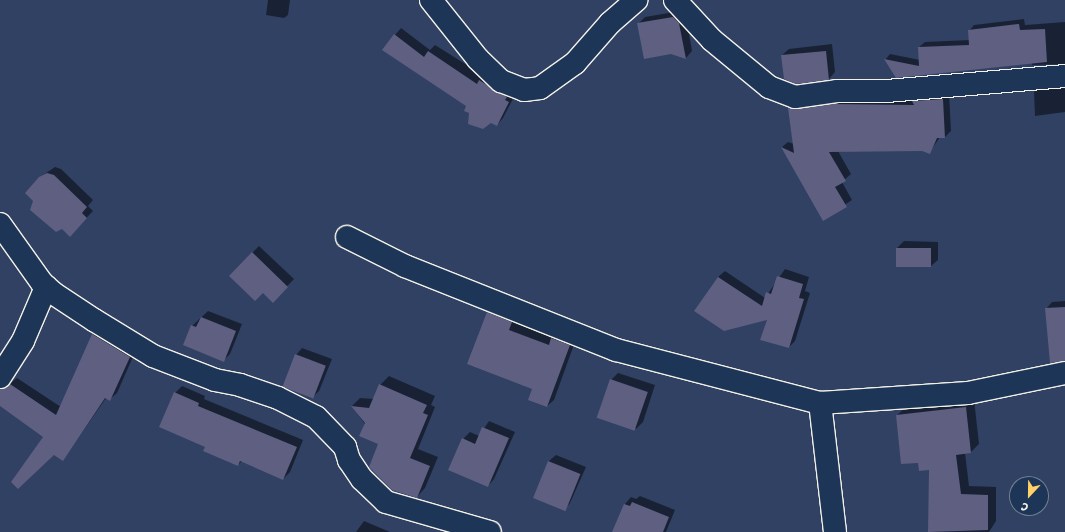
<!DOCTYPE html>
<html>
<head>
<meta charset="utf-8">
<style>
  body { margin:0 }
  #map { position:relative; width:1065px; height:532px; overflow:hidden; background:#304163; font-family:"Shantell Sans",sans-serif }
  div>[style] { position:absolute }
  .shadow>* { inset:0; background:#0007 }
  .building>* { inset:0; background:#5e5f81; transform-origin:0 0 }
  .roads { filter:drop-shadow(1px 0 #f4f1e8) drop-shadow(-1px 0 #f4f1e8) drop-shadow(0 1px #f4f1e8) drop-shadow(0 -1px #f4f1e8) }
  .minor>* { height:22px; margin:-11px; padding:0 11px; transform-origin:11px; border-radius:11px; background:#1d3557 }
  span { translate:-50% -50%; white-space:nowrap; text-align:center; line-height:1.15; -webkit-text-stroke:3px #1d3557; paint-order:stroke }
  .north { position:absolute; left:1009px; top:476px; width:40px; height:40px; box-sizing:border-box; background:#1d3557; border:1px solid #738091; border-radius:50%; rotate:202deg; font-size:11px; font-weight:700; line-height:16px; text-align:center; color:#f4f1e8 }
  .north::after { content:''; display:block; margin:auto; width:14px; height:18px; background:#ffd166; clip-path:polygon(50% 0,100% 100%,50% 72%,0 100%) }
</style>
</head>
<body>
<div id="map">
  <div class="shadow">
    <div style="clip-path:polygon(268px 0,290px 0,288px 15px,284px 18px,266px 15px)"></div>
    <div style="clip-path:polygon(680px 11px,686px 16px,692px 51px,686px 58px,671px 53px,638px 24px,645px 17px)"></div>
    <div style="clip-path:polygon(1024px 19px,1025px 25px,1065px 22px,1065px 64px,1032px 65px,1032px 63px,896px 77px,885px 60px,890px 54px,920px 60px,919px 47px,925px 42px,970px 40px,969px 31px,974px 25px)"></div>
    <div style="clip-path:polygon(401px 28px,430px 50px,435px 45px,515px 95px,503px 118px,497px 125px,470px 113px,468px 106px,395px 35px)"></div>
    <div style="clip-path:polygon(832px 44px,835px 72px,829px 79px,782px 55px,789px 49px)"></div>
    <div style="clip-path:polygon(1065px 84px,1065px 112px,1035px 116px,1034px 92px,1039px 86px)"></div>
    <div style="clip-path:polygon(949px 93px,951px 131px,945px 137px,940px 137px,929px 153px,922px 150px,838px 151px,851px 174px,842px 182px,852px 200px,823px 219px,782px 147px,788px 142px,794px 144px,789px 108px,795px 102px)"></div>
    <div style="clip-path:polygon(55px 167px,61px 169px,93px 200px,88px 206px,93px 211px,70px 235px,40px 177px)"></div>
    <div style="clip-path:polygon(904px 241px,938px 242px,938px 260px,931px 266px,897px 248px)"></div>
    <div style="clip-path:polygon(259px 246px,294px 279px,273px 301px,252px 253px)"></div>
    <div style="clip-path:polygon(785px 269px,809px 277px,805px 291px,810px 293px,795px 341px,789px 347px,768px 318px,718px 277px,725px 271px,765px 298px)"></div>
    <div style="clip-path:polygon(1065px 301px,1065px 343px,1046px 309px,1052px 302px)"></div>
    <div style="clip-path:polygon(494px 306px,518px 315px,515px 323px,553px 337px,559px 332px,576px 339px,554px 400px,547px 406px,533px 389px,488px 313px)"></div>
    <div style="clip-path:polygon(208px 311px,242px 324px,230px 354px,223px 361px,192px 326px)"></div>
    <div style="clip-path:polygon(100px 328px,136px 350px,117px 393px,110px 399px,106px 398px,63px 460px,45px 436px,0 405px,0 391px,17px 378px,61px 407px,93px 334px)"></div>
    <div style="clip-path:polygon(302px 348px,332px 359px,319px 391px,312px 398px,296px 355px)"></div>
    <div style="clip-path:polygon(618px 373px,655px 385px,643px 422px,636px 429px,611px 380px)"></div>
    <div style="clip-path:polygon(389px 376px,435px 396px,431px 405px,435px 407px,418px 449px,438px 457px,425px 488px,417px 497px,352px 406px,360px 398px,374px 399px,380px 385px)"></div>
    <div style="clip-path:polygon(182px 386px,205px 396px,204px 399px,303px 440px,290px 472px,283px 479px,242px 461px,238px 465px,206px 446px,175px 393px)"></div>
    <div style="clip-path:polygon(974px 399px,979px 444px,971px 452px,965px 453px,969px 486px,996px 487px,996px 521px,989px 532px,929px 532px,930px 469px,919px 461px,897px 415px,906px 407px)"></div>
    <div style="clip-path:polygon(489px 421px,515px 432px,494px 479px,488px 486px,463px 439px,470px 432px,479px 436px)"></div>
    <div style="clip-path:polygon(556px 455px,586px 467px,570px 503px,564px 510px,534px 498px,549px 461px)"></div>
    <div style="clip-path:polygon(640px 496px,675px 510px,666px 532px,613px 532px,625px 504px,631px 497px,636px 499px)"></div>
    <div style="clip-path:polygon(364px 521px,390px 532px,356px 532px)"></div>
  </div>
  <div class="building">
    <div style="clip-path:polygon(673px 17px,679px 23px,686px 59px,671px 54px,644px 59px,637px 23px)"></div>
    <div style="clip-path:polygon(1019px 24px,1020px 30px,1045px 29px,1047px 62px,896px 78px,884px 59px,919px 66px,918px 47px,969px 45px,968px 30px)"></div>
    <div style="clip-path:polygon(394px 34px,424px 57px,428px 51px,477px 84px,479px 80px,507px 97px,505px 100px,509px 102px,497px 126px,491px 123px,483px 129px,468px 124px,469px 113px,464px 111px,466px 106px,382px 50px)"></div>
    <div style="clip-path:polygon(826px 51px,829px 80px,796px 84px,784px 79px,781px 55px)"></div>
    <div style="clip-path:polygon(943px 99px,945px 138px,937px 138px,930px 154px,922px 151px,829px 152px,846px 181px,835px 187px,847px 207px,823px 221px,781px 147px,794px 153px,788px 108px,797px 109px,832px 104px,914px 105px,912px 101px)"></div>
    <div style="clip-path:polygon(47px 173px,54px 175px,87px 207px,82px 213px,87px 218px,70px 237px,62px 229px,56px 232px,30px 210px,33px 201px,25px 193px,39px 177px)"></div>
    <div style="left:896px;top:248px;width:35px;height:19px"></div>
    <div style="clip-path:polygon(252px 252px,288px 287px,273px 303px,263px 293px,255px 301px,229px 276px)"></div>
    <div style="clip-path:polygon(777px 276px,803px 284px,799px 298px,804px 299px,789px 348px,760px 340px,767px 320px,724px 331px,694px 311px,718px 277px,762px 306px,766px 292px,771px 294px)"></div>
    <div style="clip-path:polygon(1065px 307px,1065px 361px,1050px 363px,1045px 308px)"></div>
    <div style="clip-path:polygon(487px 312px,512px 322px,509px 330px,549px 345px,551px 338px,570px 345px,547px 407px,528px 400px,532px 389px,467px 364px)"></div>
    <div style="clip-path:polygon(201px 317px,236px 331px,224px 362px,183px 345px,191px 325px,196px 327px)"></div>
    <div style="clip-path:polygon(92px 334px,130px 357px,110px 401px,105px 398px,63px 461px,54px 455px,18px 489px,11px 482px,43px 437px,0 406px,0 389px,10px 384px,56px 415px)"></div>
    <div style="left:295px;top:354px;width:33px;height:35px;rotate:21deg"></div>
    <div style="left:610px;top:379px;width:40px;height:41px;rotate:19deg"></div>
    <div style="clip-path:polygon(379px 384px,427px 405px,423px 413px,428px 415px,410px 458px,430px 466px,417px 498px,392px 490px,369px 467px,378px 444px,359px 436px,365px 423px,351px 406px,369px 408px)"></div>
    <div style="clip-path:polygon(174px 392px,199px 403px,198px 406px,297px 447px,283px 480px,240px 461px,238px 466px,203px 451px,205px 447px,159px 427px)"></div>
    <div style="clip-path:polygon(966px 407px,971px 453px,956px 455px,961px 494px,988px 495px,988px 530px,928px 532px,929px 470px,919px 471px,918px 463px,901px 464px,896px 415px)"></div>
    <div style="clip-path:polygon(482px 427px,509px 438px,488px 487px,448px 470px,462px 438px,475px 444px)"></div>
    <div style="left:548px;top:461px;width:35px;height:40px;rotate:22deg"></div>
    <div style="clip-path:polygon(632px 502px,669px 517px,663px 532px,612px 532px,624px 504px,630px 506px)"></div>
  </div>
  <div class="roads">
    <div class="minor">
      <div style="left:431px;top:0;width:75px;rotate:51.5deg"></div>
      <div style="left:478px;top:59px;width:32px;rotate:44deg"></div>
      <div style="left:501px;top:81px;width:25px;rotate:21deg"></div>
      <div style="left:524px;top:90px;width:16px;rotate:-7deg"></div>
      <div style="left:540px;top:88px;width:43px;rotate:-35.5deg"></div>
      <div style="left:575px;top:63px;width:53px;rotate:-48.8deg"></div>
      <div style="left:610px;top:23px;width:35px;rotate:-41deg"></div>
      <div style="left:675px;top:0;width:54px;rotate:47.2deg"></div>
      <div style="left:712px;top:40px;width:74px;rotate:39.5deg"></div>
      <div style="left:769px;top:87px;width:28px;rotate:21deg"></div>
      <div style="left:795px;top:97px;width:42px;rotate:-8.1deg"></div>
      <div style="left:837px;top:91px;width:50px"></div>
      <div style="left:887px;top:91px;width:179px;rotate:-4.8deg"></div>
      <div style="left:0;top:224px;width:72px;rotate:54.6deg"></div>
      <div style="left:42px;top:283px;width:15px;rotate:42deg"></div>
      <div style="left:53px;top:293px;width:49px;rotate:33.4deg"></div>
      <div style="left:94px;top:320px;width:69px;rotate:31.4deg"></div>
      <div style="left:153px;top:356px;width:66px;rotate:21.2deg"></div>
      <div style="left:215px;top:380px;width:25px;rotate:11deg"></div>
      <div style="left:240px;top:385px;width:40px;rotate:18.9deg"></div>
      <div style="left:278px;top:398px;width:42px;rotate:26.6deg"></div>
      <div style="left:316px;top:417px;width:42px;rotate:46deg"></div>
      <div style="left:345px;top:447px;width:14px;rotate:73deg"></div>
      <div style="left:349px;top:460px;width:23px;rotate:56deg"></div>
      <div style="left:362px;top:479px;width:33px;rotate:44deg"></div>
      <div style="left:386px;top:502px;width:108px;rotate:16.1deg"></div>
      <div style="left:347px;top:237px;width:65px;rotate:26.6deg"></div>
      <div style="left:405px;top:266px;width:227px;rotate:21.7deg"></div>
      <div style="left:616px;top:350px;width:211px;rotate:14.6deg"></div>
      <div style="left:0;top:377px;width:43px;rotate:-57.4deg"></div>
      <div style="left:23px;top:341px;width:59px;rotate:-66.9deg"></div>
      <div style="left:835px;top:532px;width:130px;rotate:-96.6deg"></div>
      <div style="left:820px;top:403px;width:148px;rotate:-3.9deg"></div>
      <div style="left:968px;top:393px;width:99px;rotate:-11.7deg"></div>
    </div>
  </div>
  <div class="north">С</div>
</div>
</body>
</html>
